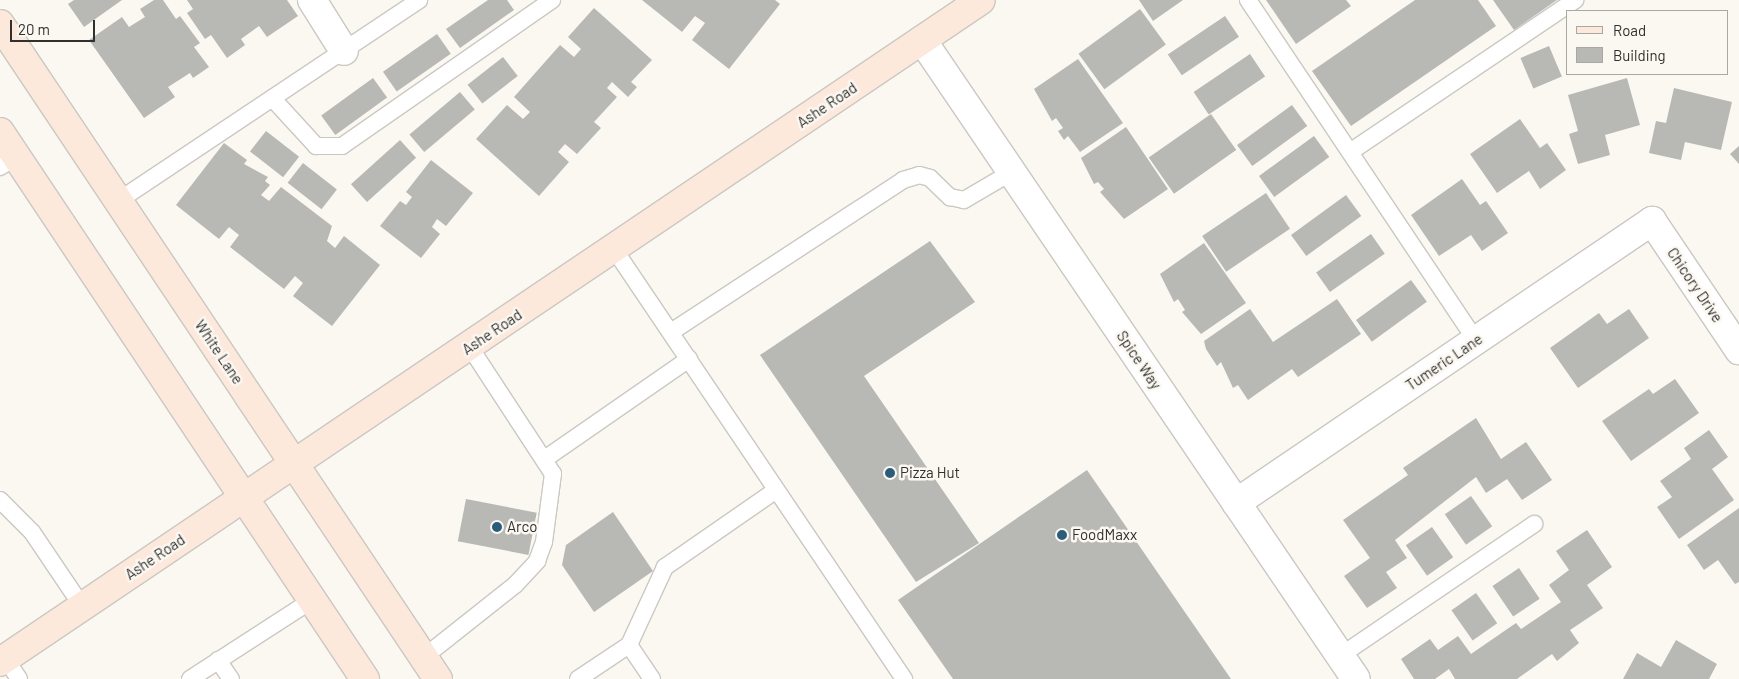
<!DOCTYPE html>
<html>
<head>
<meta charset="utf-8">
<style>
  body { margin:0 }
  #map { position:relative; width:1739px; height:679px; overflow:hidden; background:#fbf8f2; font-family:Barlow,sans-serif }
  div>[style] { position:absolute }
  .building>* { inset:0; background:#b8b9b4; transform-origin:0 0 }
  .roads { filter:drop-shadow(1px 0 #cbc8c3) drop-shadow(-1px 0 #cbc8c3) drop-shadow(0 1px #cbc8c3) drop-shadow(0 -1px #cbc8c3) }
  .lane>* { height:16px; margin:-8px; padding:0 8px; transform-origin:8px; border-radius:8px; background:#fff }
  .street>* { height:28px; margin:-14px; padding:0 14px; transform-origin:14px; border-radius:14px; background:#fff }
  .secondary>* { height:28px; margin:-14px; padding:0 14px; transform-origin:14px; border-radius:14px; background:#fde8dc }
  .dots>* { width:14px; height:14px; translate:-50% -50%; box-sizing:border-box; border:2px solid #fbf8f2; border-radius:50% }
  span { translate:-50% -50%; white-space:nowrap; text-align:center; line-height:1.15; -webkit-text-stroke:5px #fbf8f2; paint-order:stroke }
  .street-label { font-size:15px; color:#31302e }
  .poi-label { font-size:15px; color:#31302e }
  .left { translate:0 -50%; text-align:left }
  .legend { position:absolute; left:1566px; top:10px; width:162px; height:65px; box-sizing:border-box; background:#fbf8f2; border:1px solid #aaa8a4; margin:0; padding:6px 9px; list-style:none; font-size:15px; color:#31302e }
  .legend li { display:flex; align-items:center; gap:10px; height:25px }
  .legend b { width:25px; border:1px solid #aaa8a4 }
  .scale { position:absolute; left:10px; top:20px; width:85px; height:22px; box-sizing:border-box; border:2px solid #31302e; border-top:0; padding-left:6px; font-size:15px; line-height:18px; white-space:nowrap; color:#31302e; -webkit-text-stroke:4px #fbf8f2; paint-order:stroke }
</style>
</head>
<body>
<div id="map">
  <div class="building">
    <div style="clip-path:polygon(74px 0,122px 0,84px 27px,68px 4px)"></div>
    <div style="clip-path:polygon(154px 0,163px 0,176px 19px,180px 16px,200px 43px,194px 47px,209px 67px,193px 78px,190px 73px,168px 87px,175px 97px,144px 118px,89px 40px,122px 17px,129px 27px,145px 17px,140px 9px)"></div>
    <div style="clip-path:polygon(187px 0,287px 0,298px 16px,267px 37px,259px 26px,241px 39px,245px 45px,227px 58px,211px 35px,205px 39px,187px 13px,193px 9px)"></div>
    <div style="clip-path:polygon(488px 0,507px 0,514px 10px,460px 48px,446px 29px)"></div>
    <div style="clip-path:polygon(642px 0,775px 0,780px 4px,729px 69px,692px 40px,705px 23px,695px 16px,682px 32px)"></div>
    <div style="clip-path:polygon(1139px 0,1183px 0,1153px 21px)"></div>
    <div style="clip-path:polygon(1266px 0,1346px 0,1351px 6px,1296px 44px)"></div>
    <div style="clip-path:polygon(1415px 0,1478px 0,1496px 26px,1351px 126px,1312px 71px)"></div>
    <div style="clip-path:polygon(1493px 0,1557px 0,1514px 30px)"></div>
    <div style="clip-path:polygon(594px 8px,652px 60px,631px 82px,637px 87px,628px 97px,612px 82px,607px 88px,617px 97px,594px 122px,601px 128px,577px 154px,565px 144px,558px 152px,569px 162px,539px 196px,476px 139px,507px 105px,523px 119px,530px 112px,514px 97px,560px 45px,574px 57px,581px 49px,568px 37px)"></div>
    <div style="left:1140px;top:9px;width:44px;height:76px;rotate:54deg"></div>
    <div style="left:1225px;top:16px;width:25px;height:69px;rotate:56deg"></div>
    <div style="left:437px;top:34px;width:24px;height:66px;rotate:55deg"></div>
    <div style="left:1549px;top:46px;width:33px;height:31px;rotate:67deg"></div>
    <div style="left:1250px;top:54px;width:27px;height:68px;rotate:56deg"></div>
    <div style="left:503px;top:57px;width:24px;height:45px;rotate:52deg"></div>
    <div style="clip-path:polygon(1078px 59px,1123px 123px,1080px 152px,1068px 136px,1064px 140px,1058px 131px,1063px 128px,1056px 118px,1052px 121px,1034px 89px)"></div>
    <div style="left:373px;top:78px;width:24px;height:64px;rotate:54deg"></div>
    <div style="clip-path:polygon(1627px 78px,1640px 125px,1605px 135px,1610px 155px,1578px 164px,1569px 134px,1578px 131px,1568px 95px)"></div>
    <div style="clip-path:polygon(1674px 88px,1732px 102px,1721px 150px,1685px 142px,1681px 160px,1649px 153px,1656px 121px,1666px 123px)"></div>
    <div style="left:460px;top:92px;width:23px;height:66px;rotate:50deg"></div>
    <div style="left:1292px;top:105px;width:26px;height:68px;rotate:54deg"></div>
    <div style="left:1211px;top:114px;width:44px;height:76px;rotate:55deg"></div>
    <div style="clip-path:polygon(1520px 119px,1540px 148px,1547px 143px,1566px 170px,1540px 189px,1529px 171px,1497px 193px,1470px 154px)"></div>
    <div style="clip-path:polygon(1126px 127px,1168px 189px,1124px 219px,1100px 192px,1104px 189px,1098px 182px,1094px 184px,1081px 158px)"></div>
    <div style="left:266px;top:131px;width:42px;height:26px;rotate:38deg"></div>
    <div style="left:1314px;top:136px;width:26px;height:68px;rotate:54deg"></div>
    <div style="left:400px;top:140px;width:24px;height:66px;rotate:48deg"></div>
    <div style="clip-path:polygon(224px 143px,247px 160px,244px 164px,268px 177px,265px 181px,270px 185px,261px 195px,269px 201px,281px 187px,332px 226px,327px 241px,335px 248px,344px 236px,380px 265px,332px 326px,293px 296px,303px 283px,295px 276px,284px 289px,230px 247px,239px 235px,229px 227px,219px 239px,176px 205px)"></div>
    <div style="clip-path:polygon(1739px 146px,1739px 164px,1730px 154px)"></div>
    <div style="clip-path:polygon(431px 160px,473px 193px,446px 226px,437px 219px,432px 227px,440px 234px,421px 258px,380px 226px,400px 201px,406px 205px,412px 197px,406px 192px)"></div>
    <div style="left:303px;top:163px;width:43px;height:25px;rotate:38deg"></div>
    <div style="clip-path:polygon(1462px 179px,1480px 205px,1486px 201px,1508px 233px,1482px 251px,1471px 235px,1439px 256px,1411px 215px)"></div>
    <div style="left:1266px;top:193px;width:43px;height:77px;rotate:56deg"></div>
    <div style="left:1346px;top:195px;width:26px;height:68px;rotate:54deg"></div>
    <div style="left:1371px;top:234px;width:24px;height:67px;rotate:55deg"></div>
    <div style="clip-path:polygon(930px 241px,975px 302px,864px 376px,979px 543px,916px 582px,760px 355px)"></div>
    <div style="clip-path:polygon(1204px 243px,1246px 303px,1201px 334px,1182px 312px,1185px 310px,1178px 299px,1174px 302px,1160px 274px)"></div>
    <div style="left:1411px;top:280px;width:27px;height:68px;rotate:54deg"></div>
    <div style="clip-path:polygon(1337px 299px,1361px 334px,1298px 377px,1292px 369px,1248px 400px,1238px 385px,1233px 388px,1221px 362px,1217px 366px,1206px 349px,1204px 341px,1250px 309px,1273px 342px)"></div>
    <div style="clip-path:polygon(1629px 309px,1649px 338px,1578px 388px,1550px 348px,1599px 313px,1607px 324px)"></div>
    <div style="clip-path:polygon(1675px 379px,1699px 413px,1631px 461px,1602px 421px,1649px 389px,1653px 394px)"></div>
    <div style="clip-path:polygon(1476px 418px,1501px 459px,1526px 442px,1552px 480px,1522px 500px,1507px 479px,1486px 493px,1476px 477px,1395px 540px,1407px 558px,1386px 572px,1397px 588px,1367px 608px,1344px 576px,1370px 558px,1343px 520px,1408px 475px,1403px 468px)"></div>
    <div style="clip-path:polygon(1709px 430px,1728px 457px,1712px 469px,1734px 500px,1679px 539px,1657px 507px,1672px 497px,1660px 481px,1691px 459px,1684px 448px)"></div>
    <div style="clip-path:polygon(1087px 470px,1231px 679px,953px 679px,898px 600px)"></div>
    <div style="left:1471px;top:496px;width:37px;height:32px;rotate:55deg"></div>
    <div style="left:466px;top:499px;width:72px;height:43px;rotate:11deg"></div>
    <div style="clip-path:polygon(1739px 508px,1739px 582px,1735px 584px,1718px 560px,1704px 570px,1687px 545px)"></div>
    <div style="clip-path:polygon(613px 512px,653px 571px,594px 612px,562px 565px,566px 545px)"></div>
    <div style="left:1432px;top:527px;width:37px;height:32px;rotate:55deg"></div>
    <div style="clip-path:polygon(1587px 530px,1612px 567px,1587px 585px,1603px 608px,1570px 630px,1579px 643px,1557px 661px,1552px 654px,1517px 679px,1455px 679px,1449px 669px,1435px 679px,1414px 679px,1401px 659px,1430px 639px,1438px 650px,1458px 636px,1471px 654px,1516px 623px,1521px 629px,1561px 602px,1549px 585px,1569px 570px,1556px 551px)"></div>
    <div style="left:1519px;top:568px;width:37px;height:32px;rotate:56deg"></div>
    <div style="left:1476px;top:593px;width:37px;height:30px;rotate:55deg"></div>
    <div style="clip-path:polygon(1676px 640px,1717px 664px,1709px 679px,1623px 679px,1637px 653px,1661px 667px)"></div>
  </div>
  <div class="roads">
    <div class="lane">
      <div style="left:1248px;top:0;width:409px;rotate:56.2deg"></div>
      <div style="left:273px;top:99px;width:64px;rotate:47.5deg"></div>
      <div style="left:316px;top:146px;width:26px"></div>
      <div style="left:342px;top:146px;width:256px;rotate:-34.8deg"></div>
      <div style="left:1350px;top:152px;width:272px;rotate:-34deg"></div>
      <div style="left:0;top:167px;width:19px;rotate:-32deg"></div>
      <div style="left:118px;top:201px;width:362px;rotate:-33.7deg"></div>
      <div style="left:614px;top:249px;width:519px;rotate:56deg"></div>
      <div style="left:671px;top:332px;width:277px;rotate:-33.2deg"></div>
      <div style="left:903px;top:180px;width:17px;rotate:-17deg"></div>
      <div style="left:919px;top:175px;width:11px;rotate:15deg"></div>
      <div style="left:930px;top:178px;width:28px;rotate:44deg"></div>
      <div style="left:950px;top:197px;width:14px;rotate:12deg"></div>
      <div style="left:964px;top:200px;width:56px;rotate:-30.3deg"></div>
      <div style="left:546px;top:458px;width:174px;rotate:-34.7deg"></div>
      <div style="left:0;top:500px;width:45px;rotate:45deg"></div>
      <div style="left:32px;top:532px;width:89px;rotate:56deg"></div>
      <div style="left:1340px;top:656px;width:235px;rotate:-34.2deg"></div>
      <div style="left:424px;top:657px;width:116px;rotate:-38.4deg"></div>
      <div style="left:515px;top:585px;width:33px;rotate:-47deg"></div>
      <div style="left:537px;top:561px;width:20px;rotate:-70deg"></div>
      <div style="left:544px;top:542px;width:69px;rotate:-82.5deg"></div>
      <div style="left:553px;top:474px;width:152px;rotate:-123.2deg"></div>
      <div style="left:5px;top:658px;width:25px;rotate:56deg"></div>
      <div style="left:218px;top:660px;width:23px;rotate:56deg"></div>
      <div style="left:190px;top:679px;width:145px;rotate:-32.9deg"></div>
      <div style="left:578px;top:679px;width:61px;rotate:-33.7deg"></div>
      <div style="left:652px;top:679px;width:41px;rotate:-124.1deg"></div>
      <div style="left:629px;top:645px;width:86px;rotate:-65.2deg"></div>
      <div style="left:665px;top:567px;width:135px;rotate:-34.7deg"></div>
    </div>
    <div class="street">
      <div style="left:312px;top:0;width:60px;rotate:57.9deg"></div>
      <div style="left:922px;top:40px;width:772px;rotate:55.82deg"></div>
      <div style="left:1236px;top:503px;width:503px;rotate:-34.13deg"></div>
      <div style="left:1652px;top:221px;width:156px;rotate:56deg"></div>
    </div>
    <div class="secondary">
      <div style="left:0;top:24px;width:788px;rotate:56.23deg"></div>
      <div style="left:0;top:132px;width:658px;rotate:56.29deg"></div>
      <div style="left:0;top:662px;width:1183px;rotate:-34.01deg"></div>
    </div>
  </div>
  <div class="dots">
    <div style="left:890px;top:473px;background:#2b5d7b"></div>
    <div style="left:497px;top:527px;background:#2b5d7b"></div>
    <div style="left:1062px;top:535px;background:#2b5d7b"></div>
  </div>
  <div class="street-label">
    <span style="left:827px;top:105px;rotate:-34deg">Ashe Road</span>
    <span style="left:1695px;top:285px;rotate:56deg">Chicory Drive</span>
    <span style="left:492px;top:332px;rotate:-34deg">Ashe Road</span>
    <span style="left:219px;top:352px;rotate:56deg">White Lane</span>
    <span style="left:1139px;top:360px;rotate:56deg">Spice Way</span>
    <span style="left:1444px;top:362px;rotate:-34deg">Tumeric Lane</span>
    <span style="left:155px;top:557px;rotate:-34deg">Ashe Road</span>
  </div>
  <div class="poi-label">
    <span class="left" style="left:900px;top:473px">Pizza Hut</span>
    <span class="left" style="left:507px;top:527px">Arco</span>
    <span class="left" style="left:1072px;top:535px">FoodMaxx</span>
  </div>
  <ul class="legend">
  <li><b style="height:6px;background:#fde8dc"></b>Road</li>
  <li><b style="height:14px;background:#b8b9b4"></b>Building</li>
  </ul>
  <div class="scale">20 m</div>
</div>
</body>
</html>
